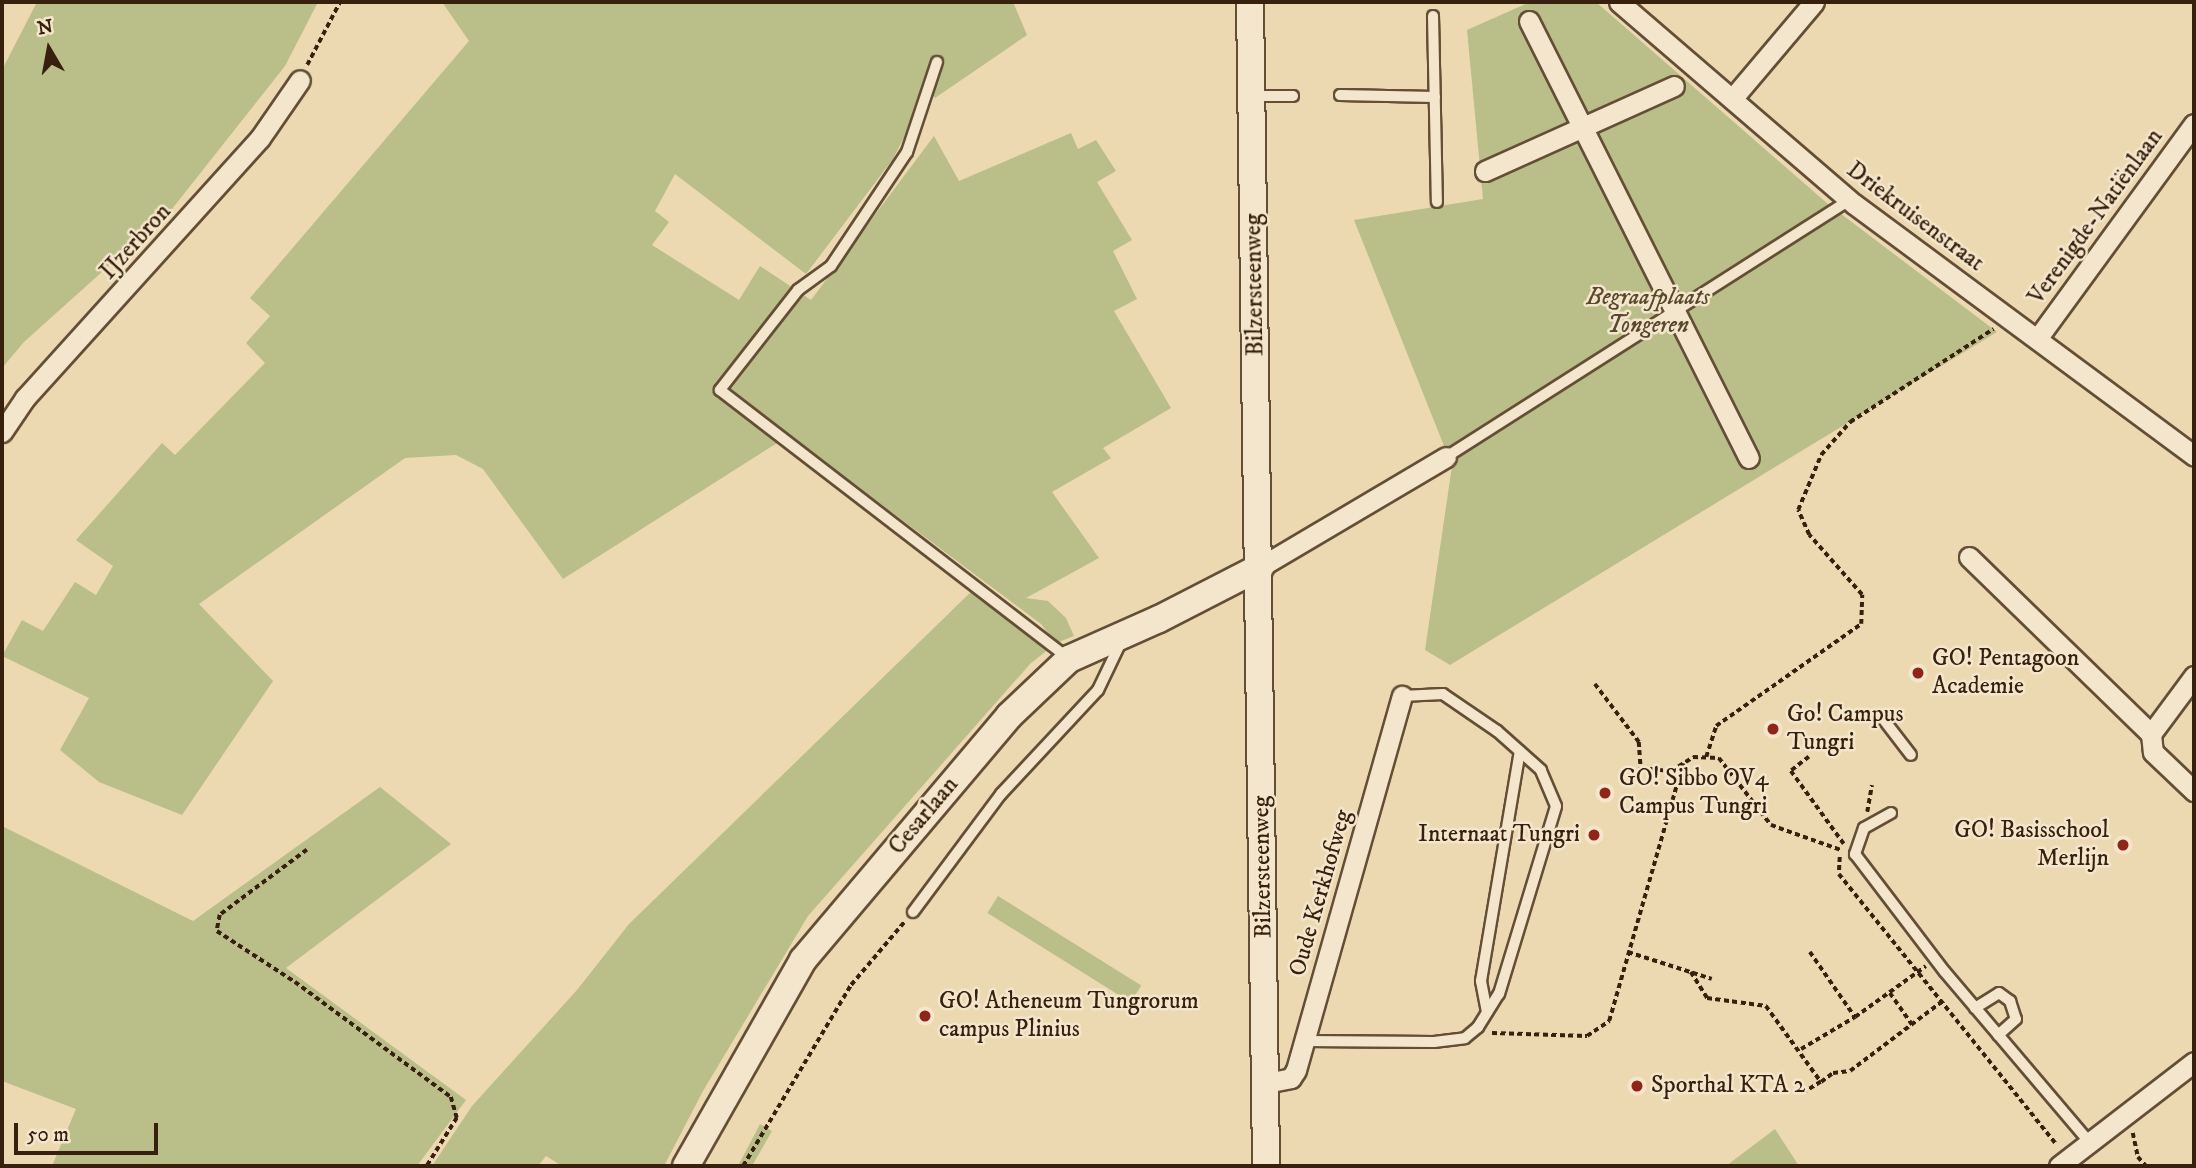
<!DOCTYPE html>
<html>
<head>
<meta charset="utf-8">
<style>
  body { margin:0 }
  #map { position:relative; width:2196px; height:1168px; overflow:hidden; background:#ecd9b1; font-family:"IM FELL DW Pica",serif }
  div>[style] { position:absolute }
  .green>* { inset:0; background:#babe89; transform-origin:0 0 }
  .path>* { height:3.5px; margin-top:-1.75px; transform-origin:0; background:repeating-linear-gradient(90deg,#37200d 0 5px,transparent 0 8.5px) }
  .roads { filter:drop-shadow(2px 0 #644e36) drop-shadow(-2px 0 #644e36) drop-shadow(0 2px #644e36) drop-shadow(0 -2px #644e36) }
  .lane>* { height:10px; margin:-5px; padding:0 5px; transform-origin:5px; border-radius:5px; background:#f3e6cc }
  .street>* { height:19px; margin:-9.5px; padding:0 9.5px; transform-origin:9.5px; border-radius:9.5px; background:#f3e6cc }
  .secondary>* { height:26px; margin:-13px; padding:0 13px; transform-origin:13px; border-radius:13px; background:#f3e6cc }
  .dots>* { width:19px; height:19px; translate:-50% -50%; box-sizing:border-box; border:4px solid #f3e6cc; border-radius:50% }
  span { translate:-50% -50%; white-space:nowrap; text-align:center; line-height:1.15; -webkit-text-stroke:5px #f3e6cc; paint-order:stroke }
  .street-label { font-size:24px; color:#37200d }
  .park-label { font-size:24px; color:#58482c; font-style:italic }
  .poi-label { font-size:24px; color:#37200d }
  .left { translate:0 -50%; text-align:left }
  .right { translate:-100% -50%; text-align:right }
  .frame { position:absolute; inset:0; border:4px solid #37200d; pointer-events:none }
  .north { position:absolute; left:14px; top:14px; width:70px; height:70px; -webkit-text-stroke:5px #f3e6cc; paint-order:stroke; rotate:350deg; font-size:19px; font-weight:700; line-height:28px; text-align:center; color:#37200d }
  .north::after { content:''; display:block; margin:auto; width:24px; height:32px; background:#37200d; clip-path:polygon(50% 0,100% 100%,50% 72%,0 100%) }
  .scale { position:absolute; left:14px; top:1123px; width:144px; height:32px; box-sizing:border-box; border:4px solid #37200d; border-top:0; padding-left:9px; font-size:21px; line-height:24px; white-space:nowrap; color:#37200d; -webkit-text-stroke:5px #f3e6cc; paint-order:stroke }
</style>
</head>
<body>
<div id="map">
  <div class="green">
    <div style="clip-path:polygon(37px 2px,318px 2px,285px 66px,172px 209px,24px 342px,2px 368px,2px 70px)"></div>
    <div style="clip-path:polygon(442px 2px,1013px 2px,1027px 35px,935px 98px,928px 90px,893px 159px,806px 274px,675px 174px,655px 211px,669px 222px,652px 245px,739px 300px,760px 266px,811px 300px,934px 136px,959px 181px,1071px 133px,1078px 149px,1096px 140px,1116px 171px,1097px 182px,1132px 240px,1113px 251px,1137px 299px,1114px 311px,1171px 408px,1103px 448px,1111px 458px,1052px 492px,1099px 558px,1026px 598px,1048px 601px,1066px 618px,1074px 636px,1056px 643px,1041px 624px,762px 415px,751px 422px,777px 443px,563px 579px,483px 469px,456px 455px,405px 458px,199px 604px,273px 681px,182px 815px,99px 782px,60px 750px,89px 698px,2px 656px,22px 620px,43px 631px,75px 582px,96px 595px,113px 566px,76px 540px,162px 443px,175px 455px,265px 363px,246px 343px,270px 316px,250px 298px,469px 41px)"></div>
    <div style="clip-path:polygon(1530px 2px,1596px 2px,1828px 204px,1997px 332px,1450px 665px,1425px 650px,1452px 466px,1354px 220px,1483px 199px,1467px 30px)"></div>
    <div style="clip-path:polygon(974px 589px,1050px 648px,1030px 664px,808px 916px,703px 1091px,664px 1166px,562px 1166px,546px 1156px,538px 1166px,432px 1166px,472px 1106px,577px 990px,629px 924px)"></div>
    <div style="clip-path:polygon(380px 787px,451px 844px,286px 968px,466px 1100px,417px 1166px,52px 1166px,76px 1109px,2px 1081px,2px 826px,193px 921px)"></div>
    <div style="left:998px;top:896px;width:169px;height:20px;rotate:32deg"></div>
    <div style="clip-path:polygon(760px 1124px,772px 1131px,752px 1166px,738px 1166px)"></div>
    <div style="clip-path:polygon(1775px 1129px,1799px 1166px,1726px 1166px)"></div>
  </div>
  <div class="path">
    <div style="left:307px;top:65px;width:71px;rotate:-62.4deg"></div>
    <div style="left:1595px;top:684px;width:73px;rotate:52.8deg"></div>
    <div style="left:1639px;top:742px;width:26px;rotate:86deg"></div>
    <div style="left:1641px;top:768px;width:30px;rotate:6deg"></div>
    <div style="left:1671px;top:771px;width:26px;rotate:-32deg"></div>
    <div style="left:1693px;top:757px;width:26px;rotate:2deg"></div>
    <div style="left:1719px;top:758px;width:85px;rotate:52.2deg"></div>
    <div style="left:1771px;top:825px;width:74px;rotate:19.7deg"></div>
    <div style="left:1706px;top:757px;width:33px;rotate:-72deg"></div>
    <div style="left:1716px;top:726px;width:177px;rotate:-35.1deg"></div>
    <div style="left:1861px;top:624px;width:29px;rotate:-88deg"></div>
    <div style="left:1862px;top:595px;width:80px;rotate:-131.5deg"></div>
    <div style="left:1809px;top:535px;width:27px;rotate:-114deg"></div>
    <div style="left:1798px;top:510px;width:60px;rotate:-67.3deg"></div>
    <div style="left:1821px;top:455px;width:44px;rotate:-48.7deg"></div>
    <div style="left:1850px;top:422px;width:171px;rotate:-33deg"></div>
    <div style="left:1809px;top:757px;width:23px;rotate:142deg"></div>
    <div style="left:1791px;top:771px;width:90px;rotate:54deg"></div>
    <div style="left:1867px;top:812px;width:27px;rotate:-80deg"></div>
    <div style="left:307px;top:850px;width:109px;rotate:143.2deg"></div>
    <div style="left:220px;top:915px;width:16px;rotate:101deg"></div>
    <div style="left:217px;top:931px;width:93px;rotate:33.2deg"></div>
    <div style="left:295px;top:982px;width:194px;rotate:36.4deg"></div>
    <div style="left:451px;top:1097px;width:22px;rotate:74deg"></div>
    <div style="left:457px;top:1118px;width:57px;rotate:122deg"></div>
    <div style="left:1840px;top:857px;width:17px;rotate:93deg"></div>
    <div style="left:1839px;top:874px;width:346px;rotate:51.2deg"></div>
    <div style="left:1628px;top:952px;width:88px;rotate:17.8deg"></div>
    <div style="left:1810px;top:952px;width:79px;rotate:55.3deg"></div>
    <div style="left:1855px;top:1017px;width:87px;rotate:-35.7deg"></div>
    <div style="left:1691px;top:972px;width:31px;rotate:58deg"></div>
    <div style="left:1707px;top:998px;width:60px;rotate:7.7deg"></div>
    <div style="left:1766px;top:1006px;width:94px;rotate:54.1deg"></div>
    <div style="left:1821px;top:1082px;width:19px;rotate:148deg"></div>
    <div style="left:1805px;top:1092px;width:8px;rotate:-173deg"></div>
    <div style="left:1890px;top:993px;width:39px;rotate:55deg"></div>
    <div style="left:1492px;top:1033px;width:95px;rotate:1.8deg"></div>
    <div style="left:1587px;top:1036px;width:27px;rotate:-34deg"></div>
    <div style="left:1609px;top:1021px;width:268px;rotate:-74deg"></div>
    <div style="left:1801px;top:1049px;width:63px;rotate:-30.7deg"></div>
    <div style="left:1821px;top:1082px;width:15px;rotate:-37deg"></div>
    <div style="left:1833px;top:1073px;width:17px;rotate:-7deg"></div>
    <div style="left:1850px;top:1071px;width:113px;rotate:-37.1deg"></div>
    <div style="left:2133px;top:1133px;width:25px;rotate:78deg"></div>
    <div style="left:2138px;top:1157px;width:12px;rotate:48deg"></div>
    <div style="left:743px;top:1166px;width:211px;rotate:-59.2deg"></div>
    <div style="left:851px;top:985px;width:84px;rotate:-49.8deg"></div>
  </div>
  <div class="roads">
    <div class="lane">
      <div style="left:1433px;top:16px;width:186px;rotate:88.8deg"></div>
      <div style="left:937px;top:62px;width:95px;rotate:108.4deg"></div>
      <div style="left:907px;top:152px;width:137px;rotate:123.7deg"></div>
      <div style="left:831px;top:266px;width:41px;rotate:144deg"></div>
      <div style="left:798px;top:290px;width:127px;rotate:128deg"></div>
      <div style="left:720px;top:390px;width:439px;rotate:37.6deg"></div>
      <div style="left:1340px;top:95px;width:95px;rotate:1.2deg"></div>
      <div style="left:1252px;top:96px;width:41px"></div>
      <div style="left:1446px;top:457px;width:479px;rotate:-32.5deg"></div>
      <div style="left:1884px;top:720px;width:44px;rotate:52.4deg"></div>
      <div style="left:1891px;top:813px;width:31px;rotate:151deg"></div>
      <div style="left:1864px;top:828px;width:28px;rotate:109deg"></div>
      <div style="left:1855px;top:854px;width:148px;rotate:52.7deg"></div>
      <div style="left:1945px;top:972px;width:224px;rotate:49.7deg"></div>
      <div style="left:913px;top:912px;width:147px;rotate:-53.3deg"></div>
      <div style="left:1001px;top:794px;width:142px;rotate:-47deg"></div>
      <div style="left:1098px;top:690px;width:53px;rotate:-64.4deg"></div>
      <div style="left:1975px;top:1008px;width:28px;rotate:-32deg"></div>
      <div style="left:1999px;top:993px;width:14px;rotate:36deg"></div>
      <div style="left:2010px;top:1001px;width:19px;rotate:72deg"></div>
      <div style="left:2016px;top:1019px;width:24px;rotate:138deg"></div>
      <div style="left:1487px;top:1012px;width:32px;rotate:-101deg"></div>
      <div style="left:1481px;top:981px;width:233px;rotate:-80.4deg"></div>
      <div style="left:1305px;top:1041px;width:129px;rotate:0.4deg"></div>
      <div style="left:1434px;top:1042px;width:31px;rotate:-7deg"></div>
      <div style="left:1465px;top:1038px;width:17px;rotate:-40deg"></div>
      <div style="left:1478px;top:1027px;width:39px;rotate:-58deg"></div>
      <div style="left:1499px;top:994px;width:196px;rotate:-73.1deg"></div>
      <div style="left:1556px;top:806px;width:39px;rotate:-113deg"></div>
      <div style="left:1541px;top:770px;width:59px;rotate:-138.4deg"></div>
      <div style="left:1497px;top:731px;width:65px;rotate:-145.6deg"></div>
      <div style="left:1443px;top:694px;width:41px;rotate:177.2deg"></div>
    </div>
    <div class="street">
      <div style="left:1619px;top:2px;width:310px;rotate:40.7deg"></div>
      <div style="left:1854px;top:204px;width:423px;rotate:36.5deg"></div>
      <div style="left:1529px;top:21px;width:489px;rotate:63.3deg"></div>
      <div style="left:1732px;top:99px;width:127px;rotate:-49.8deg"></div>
      <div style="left:1485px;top:171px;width:207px;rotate:-24.2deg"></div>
      <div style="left:2037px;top:339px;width:266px;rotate:-53.9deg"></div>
      <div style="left:2px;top:432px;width:41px;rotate:-55.9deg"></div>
      <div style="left:25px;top:398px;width:350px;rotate:-47.9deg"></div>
      <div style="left:260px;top:138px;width:70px;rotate:-55.4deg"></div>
      <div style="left:1969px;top:557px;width:254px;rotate:44.2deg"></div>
      <div style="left:1260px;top:567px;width:216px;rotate:-30.6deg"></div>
      <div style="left:2194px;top:676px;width:72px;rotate:126.6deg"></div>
      <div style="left:2151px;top:734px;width:18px;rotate:84deg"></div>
      <div style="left:2153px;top:752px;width:57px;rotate:43.6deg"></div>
      <div style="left:1266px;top:1083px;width:25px;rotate:-11deg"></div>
      <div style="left:1291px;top:1078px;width:9px;rotate:-58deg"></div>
      <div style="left:1296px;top:1070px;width:389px;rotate:-74.2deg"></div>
      <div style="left:2059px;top:1166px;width:170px;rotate:-37.6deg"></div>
    </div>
    <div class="secondary">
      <div style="left:1250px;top:2px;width:1164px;rotate:89.21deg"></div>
      <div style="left:686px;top:1166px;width:237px;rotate:-60.4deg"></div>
      <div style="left:803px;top:960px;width:319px;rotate:-49.8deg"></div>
      <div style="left:1009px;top:716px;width:83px;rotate:-43.5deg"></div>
      <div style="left:1069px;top:659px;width:98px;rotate:-24deg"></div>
      <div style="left:1159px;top:619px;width:114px;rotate:-27.2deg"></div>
    </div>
  </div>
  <div class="dots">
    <div style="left:1918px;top:673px;background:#8f2418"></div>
    <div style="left:1773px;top:729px;background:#8f2418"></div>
    <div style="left:1605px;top:793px;background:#8f2418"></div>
    <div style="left:1594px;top:835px;background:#8f2418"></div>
    <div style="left:2123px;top:845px;background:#8f2418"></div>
    <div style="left:925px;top:1016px;background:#8f2418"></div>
    <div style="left:1637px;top:1086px;background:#8f2418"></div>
  </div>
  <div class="street-label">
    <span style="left:1915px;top:217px;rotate:37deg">Driekruisenstraat</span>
    <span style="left:2096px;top:217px;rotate:-54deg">Verenigde-Natiënlaan</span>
    <span style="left:136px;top:242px;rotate:-48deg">IJzerbron</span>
    <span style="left:1255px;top:285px;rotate:-91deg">Bilzersteenweg</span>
    <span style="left:924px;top:816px;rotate:-50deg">Cesarlaan</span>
    <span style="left:1263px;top:867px;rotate:-91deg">Bilzersteenweg</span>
    <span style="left:1321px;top:893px;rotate:-74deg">Oude Kerkhofweg</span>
  </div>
  <div class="park-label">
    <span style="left:1648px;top:312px">Begraafplaats<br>Tongeren</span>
  </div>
  <div class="poi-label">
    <span class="left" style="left:1932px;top:673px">GO! Pentagoon<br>Academie</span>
    <span class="left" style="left:1787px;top:729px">Go! Campus<br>Tungri</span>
    <span class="left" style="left:1619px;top:793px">GO! Sibbo OV4<br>Campus Tungri</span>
    <span class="right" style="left:2109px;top:845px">GO! Basisschool<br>Merlijn</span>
    <span class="right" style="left:1580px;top:835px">Internaat Tungri</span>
    <span class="left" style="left:939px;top:1016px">GO! Atheneum Tungrorum<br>campus Plinius</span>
    <span class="left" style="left:1651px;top:1086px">Sporthal KTA 2</span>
  </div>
  <div class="frame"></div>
  <div class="north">N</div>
  <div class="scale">50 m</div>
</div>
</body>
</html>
